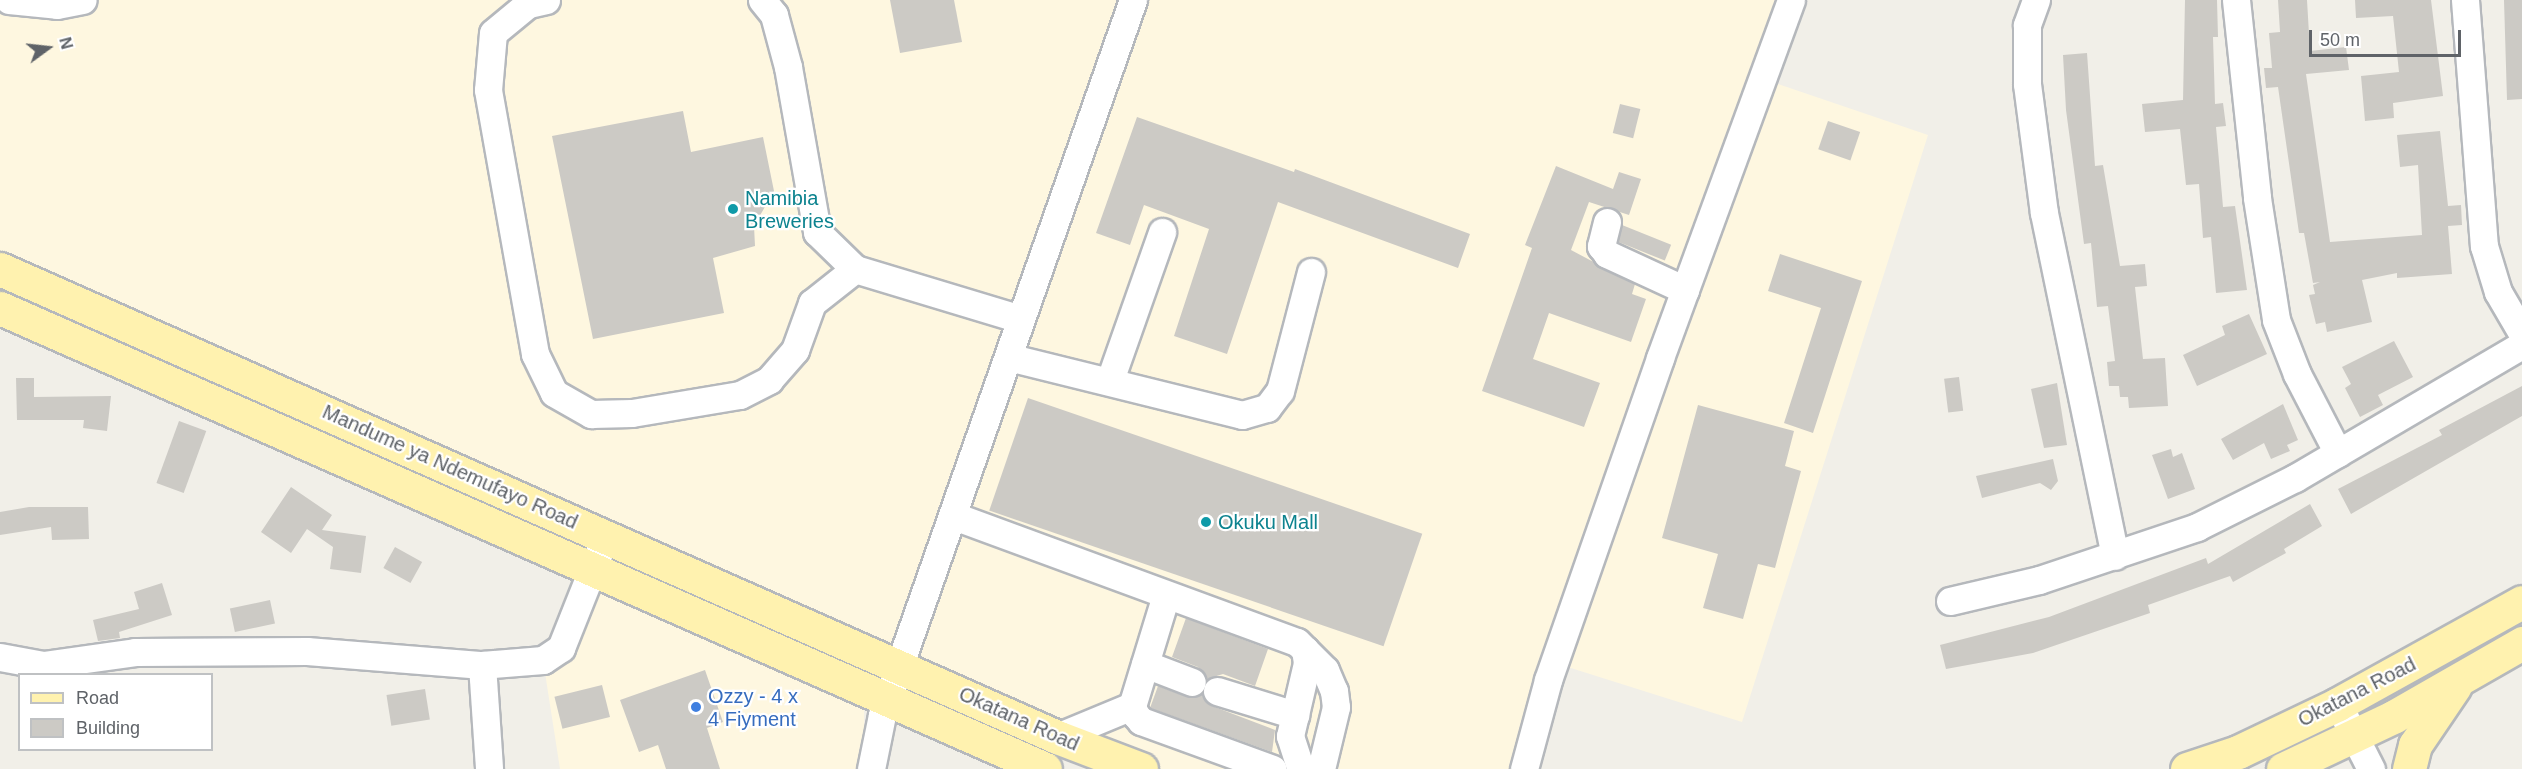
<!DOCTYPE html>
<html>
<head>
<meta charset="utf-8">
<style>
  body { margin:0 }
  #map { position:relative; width:2522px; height:769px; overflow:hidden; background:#f1efe8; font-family:Arial,sans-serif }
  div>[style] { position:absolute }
  .commercial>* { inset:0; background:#fef7e0 }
  .building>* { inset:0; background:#cccac5; transform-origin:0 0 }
  .roads { filter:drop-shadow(2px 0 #b5b8bc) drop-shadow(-2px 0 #b5b8bc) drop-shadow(0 2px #b5b8bc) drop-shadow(0 -2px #b5b8bc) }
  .minor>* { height:27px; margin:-13.5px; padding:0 13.5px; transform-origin:13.5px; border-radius:13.5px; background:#fff }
  .major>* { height:33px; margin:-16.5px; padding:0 16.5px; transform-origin:16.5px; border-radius:16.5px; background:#fff2af }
  .dots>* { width:16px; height:16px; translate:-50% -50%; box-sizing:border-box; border:3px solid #fff; border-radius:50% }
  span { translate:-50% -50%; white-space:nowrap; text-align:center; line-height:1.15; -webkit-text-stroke:4.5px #fff; paint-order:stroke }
  .culture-label { font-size:20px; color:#0d838f }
  .left { translate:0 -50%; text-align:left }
  .street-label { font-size:20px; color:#5f6368 }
  .shop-label { font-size:20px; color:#366cbe }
  .legend { position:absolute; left:18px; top:673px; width:195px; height:78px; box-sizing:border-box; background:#fff; border:2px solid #bfc1c3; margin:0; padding:8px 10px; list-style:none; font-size:18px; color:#5f6368 }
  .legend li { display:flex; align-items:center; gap:12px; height:30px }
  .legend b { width:30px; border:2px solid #bfc1c3 }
  .north { position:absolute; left:18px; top:18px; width:60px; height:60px; -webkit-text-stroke:4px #fff; paint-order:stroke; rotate:75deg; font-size:16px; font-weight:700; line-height:24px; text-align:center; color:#5f6368 }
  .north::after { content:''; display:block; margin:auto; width:21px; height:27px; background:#5f6368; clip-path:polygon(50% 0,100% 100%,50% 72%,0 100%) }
  .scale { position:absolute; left:2309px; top:30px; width:152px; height:27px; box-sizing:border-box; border:3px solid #5f6368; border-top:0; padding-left:8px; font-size:18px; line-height:21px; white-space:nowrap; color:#5f6368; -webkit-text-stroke:4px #fff; paint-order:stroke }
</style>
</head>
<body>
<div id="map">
  <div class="commercial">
    <div style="clip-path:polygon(0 0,1791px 0,1763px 79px,1928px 135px,1742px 722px,1555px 663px,1523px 769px,1150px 769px,899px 664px,864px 709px,865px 769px,560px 769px,543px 660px,606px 536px,0 269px)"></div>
  </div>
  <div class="building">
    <div style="clip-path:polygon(890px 0,954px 0,962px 42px,900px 53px)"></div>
    <div style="clip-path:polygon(2185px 0,2217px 0,2218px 37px,2213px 37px,2215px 104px,2223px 103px,2226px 126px,2216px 127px,2223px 207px,2235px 206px,2247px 290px,2216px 293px,2211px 237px,2203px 238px,2199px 184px,2186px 185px,2180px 129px,2145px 132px,2142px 104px,2183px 100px)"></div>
    <div style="clip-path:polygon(2278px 0,2307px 0,2310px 51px,2346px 47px,2349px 70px,2306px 74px,2330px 242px,2422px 235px,2418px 165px,2400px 167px,2397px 135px,2440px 131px,2448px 206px,2461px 205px,2462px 225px,2448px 226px,2452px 274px,2397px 278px,2397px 273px,2362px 280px,2372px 322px,2327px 332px,2325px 322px,2316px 324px,2309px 295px,2315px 294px,2313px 285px,2320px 282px,2313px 283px,2304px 233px,2299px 233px,2278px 87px,2266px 88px,2264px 68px,2272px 68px,2269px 33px,2280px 32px)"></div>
    <div style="clip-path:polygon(2355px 0,2431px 0,2443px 96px,2393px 103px,2394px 118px,2365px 121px,2361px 76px,2399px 72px,2393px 16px,2356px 18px)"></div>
    <div style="clip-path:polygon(2504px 0,2522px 0,2522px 99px,2507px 100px)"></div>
    <div style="clip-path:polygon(2087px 53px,2095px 166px,2103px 165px,2120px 266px,2145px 264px,2147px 286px,2135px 287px,2143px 359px,2165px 358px,2168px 406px,2129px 408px,2128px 397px,2120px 397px,2119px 386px,2109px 386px,2107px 362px,2115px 361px,2108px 306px,2097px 307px,2091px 243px,2084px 244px,2066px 110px,2063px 55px)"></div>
    <div style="left:1620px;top:104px;width:21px;height:30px;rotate:14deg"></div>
    <div style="clip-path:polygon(683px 111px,691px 152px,763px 137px,774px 191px,754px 226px,755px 246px,713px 258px,724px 313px,593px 339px,552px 136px)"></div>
    <div style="clip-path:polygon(1137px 117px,1294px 172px,1295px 169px,1470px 234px,1458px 268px,1278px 202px,1227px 354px,1174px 336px,1209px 229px,1144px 205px,1130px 245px,1096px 233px)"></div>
    <div style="left:1828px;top:121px;width:34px;height:30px;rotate:19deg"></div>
    <div style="clip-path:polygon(1556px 166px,1613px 189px,1619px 172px,1641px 179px,1629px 215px,1589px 202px,1571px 250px,1635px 284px,1632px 294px,1646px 299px,1631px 342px,1549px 313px,1533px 359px,1600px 383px,1584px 427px,1482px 391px,1532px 248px,1525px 245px)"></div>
    <div style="left:1622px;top:225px;width:53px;height:17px;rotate:22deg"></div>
    <div style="clip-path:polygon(1780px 254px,1862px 281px,1813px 433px,1784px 423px,1821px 308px,1768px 291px)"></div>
    <div style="clip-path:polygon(2249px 314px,2267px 354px,2197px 386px,2183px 355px,2225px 335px,2222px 326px)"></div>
    <div style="clip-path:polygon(2394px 341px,2413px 377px,2378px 395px,2383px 405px,2360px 417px,2345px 388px,2351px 384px,2342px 367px)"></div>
    <div style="left:1959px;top:377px;width:34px;height:15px;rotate:83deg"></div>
    <div style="clip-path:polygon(16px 378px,34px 378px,34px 397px,111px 396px,107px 431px,83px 428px,84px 420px,17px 420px)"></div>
    <div style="clip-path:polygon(2057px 383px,2067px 445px,2044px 448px,2031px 389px)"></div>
    <div style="clip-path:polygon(2522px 386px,2522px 416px,2351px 514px,2338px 489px,2442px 435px,2439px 430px)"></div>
    <div style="left:1028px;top:398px;width:417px;height:119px;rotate:19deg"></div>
    <div style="clip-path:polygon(2283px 404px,2298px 440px,2287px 445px,2290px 451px,2271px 459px,2264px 443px,2233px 460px,2221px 439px)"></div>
    <div style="clip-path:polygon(1698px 405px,1794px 431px,1785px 466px,1801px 471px,1775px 568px,1758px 564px,1743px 619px,1703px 608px,1718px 554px,1662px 538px)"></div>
    <div style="left:179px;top:421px;width:29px;height:66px;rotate:20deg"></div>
    <div style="clip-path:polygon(2171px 449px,2173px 457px,2182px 453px,2195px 489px,2168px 499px,2152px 455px)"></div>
    <div style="clip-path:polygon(2053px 459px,2058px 481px,2051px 490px,2040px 483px,1982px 498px,1976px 476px)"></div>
    <div style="clip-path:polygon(291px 487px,332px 515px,322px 530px,366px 536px,361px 573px,330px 569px,333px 547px,307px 529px,291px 553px,261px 532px)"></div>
    <div style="clip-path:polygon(2310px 504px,2322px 526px,2284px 549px,2286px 553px,2233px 582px,2230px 576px,2148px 605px,2150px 613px,2033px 653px,1946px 669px,1940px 645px,2049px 617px,2206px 558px,2208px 564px)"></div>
    <div style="clip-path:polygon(29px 507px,88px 507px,89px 539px,52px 540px,51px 527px,0 535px,0 512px)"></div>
    <div style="left:395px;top:547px;width:31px;height:24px;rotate:29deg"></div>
    <div style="clip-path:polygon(162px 583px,172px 615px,119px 632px,120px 638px,98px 641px,93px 620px,139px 609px,134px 592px)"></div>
    <div style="left:270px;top:600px;width:24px;height:41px;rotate:78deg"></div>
    <div style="clip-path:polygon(1186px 618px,1268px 649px,1255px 686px,1223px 674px,1207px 679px,1198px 667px,1172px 657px)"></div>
    <div style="clip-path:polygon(705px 670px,723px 722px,707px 728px,720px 769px,666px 769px,658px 745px,639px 752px,620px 700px)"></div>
    <div style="left:602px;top:685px;width:33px;height:49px;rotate:76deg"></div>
    <div style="clip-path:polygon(1158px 686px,1187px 697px,1202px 694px,1212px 706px,1275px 730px,1272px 752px,1150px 708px)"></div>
    <div style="left:425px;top:689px;width:31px;height:39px;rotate:81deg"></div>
  </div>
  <div class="roads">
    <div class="minor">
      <div style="left:9px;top:0;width:48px;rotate:5.9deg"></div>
      <div style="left:57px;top:5px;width:26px;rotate:-11deg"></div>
      <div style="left:546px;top:0;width:18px;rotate:167deg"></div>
      <div style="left:528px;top:4px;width:45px;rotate:140.4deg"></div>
      <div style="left:493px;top:33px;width:57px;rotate:95deg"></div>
      <div style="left:488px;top:90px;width:268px;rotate:79.9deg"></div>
      <div style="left:535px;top:354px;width:43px;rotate:64deg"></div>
      <div style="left:554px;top:393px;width:43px;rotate:29.6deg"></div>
      <div style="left:591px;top:414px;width:41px;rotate:-1.4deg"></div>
      <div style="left:632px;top:413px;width:109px;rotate:-9.5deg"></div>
      <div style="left:740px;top:395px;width:33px;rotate:-27deg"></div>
      <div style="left:769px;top:380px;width:40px;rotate:-49deg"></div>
      <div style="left:795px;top:350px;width:50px;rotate:-70.1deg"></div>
      <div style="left:812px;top:303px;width:55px;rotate:-38.3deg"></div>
      <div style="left:762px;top:0;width:19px;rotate:51deg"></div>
      <div style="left:774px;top:15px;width:54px;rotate:74.9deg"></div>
      <div style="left:788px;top:67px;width:168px;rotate:80deg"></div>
      <div style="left:817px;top:232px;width:53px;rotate:44.2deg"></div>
      <div style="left:855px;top:269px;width:173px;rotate:16.8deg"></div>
      <div style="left:2036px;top:0;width:27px;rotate:110deg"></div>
      <div style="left:2027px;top:25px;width:59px;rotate:90deg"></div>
      <div style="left:2027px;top:84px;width:130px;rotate:82.5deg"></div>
      <div style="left:2044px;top:213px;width:350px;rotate:78.3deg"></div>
      <div style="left:2236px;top:0;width:199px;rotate:83.9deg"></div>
      <div style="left:2257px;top:198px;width:123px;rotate:81.1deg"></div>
      <div style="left:2276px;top:320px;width:58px;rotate:68.7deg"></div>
      <div style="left:2297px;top:374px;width:89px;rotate:62.6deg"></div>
      <div style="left:2465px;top:0;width:247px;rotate:85.6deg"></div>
      <div style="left:2484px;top:246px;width:48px;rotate:73.1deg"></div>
      <div style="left:2498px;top:292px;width:48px;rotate:59.7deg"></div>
      <div style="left:1607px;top:222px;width:25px;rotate:104deg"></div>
      <div style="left:1601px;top:246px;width:10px;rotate:53deg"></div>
      <div style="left:1607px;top:254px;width:86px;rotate:24.8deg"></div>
      <div style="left:1008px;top:357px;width:241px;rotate:13.9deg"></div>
      <div style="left:1242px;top:415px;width:26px;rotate:-16deg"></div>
      <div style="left:1267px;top:408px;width:21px;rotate:-53deg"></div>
      <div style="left:1280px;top:391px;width:123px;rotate:-75.4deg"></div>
      <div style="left:1110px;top:380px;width:157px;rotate:-70.6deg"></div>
      <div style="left:954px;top:516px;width:365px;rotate:20.2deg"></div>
      <div style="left:1297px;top:642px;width:11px;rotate:45deg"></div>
      <div style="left:1305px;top:650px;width:13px;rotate:81deg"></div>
      <div style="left:1307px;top:663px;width:75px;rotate:103.1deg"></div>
      <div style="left:1290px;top:736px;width:35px;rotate:72deg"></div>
      <div style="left:1166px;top:595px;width:116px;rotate:107deg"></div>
      <div style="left:1132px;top:706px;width:9px;rotate:69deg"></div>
      <div style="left:1135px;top:714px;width:9px;rotate:49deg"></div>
      <div style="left:1141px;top:721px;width:140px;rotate:20deg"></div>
      <div style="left:1950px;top:601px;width:91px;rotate:-13.3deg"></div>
      <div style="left:2039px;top:580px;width:167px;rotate:-18.5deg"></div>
      <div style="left:2197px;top:527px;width:110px;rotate:-26.6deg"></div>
      <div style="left:2295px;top:478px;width:263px;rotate:-30.4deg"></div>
      <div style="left:1305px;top:650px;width:28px;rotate:45deg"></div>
      <div style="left:1325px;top:670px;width:23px;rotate:67deg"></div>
      <div style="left:1334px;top:691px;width:16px;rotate:83deg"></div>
      <div style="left:1336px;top:707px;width:64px;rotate:103.6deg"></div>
      <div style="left:0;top:657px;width:44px;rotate:10.5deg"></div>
      <div style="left:43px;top:665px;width:93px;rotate:-8deg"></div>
      <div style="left:135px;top:652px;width:172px;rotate:-0.3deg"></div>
      <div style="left:307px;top:651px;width:176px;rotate:4.6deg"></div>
      <div style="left:482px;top:665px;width:61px;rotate:-4.7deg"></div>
      <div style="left:543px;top:660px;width:22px;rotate:-34deg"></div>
      <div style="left:561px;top:648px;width:122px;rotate:-68.3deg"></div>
      <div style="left:1145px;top:664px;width:50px;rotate:21deg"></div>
      <div style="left:482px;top:665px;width:104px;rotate:86.1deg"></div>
      <div style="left:1217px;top:691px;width:82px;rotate:17.1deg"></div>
      <div style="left:2338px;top:704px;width:73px;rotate:63.1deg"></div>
      <div style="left:1057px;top:737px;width:81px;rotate:-22.5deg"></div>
      <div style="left:871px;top:769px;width:55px;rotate:-78.5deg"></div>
      <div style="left:882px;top:715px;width:758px;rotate:-70.66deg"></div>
      <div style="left:1524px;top:769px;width:92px;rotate:-74.9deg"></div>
      <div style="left:1548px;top:680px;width:341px;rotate:-70.8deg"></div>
      <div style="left:1660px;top:358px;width:381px;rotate:-69.9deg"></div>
    </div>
    <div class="major">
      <div style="left:0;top:269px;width:1156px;rotate:23.88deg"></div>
      <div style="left:1057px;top:737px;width:90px;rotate:20.9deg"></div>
      <div style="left:0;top:308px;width:1142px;rotate:23.8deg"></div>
      <div style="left:2187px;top:769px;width:54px;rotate:-18.4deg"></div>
      <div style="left:2238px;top:752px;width:111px;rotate:-25.6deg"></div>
      <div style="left:2338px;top:704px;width:210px;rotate:-29deg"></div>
      <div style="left:2283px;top:769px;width:122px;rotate:-25.3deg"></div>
      <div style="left:2393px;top:717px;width:149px;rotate:-29.8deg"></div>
      <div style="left:2409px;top:769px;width:25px;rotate:-76deg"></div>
      <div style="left:2415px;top:745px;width:71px;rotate:-55.9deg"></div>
    </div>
  </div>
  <div class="dots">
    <div style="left:733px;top:209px;background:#0f9aa8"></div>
    <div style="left:1206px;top:522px;background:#0f9aa8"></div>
    <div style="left:696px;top:707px;background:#3f7fe0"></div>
  </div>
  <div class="culture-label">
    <span class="left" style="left:745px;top:210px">Namibia<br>Breweries</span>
    <span class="left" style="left:1218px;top:522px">Okuku Mall</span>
  </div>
  <div class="street-label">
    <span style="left:450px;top:467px;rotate:24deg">Mandume ya Ndemufayo Road</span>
    <span style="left:2357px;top:692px;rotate:-27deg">Okatana Road</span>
    <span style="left:1019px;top:719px;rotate:24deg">Okatana Road</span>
  </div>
  <div class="shop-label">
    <span class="left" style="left:708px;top:708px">Ozzy - 4 x<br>4 Fiyment</span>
  </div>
  <ul class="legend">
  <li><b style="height:8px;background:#fff2af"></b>Road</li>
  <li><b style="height:16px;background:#cccac5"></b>Building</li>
  </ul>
  <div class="north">N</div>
  <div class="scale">50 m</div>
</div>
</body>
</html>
